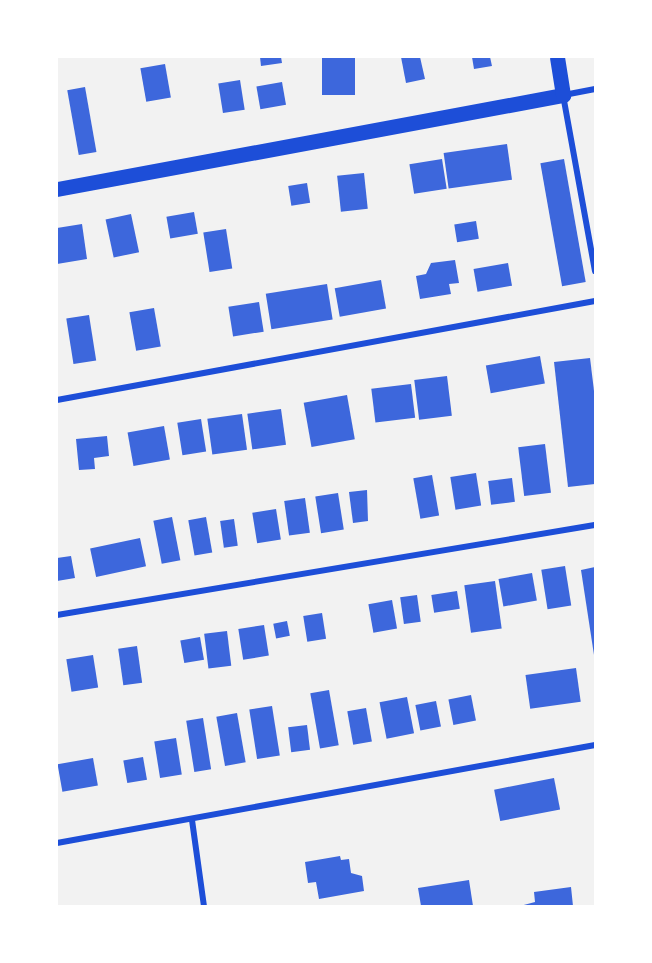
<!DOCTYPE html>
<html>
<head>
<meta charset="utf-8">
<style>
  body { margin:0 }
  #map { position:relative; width:652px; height:963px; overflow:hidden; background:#f2f2f2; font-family:Ubuntu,sans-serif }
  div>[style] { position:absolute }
  .building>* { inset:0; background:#3d67dc; transform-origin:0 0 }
  .minor>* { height:6px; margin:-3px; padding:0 3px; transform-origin:3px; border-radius:3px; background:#1d4ed8 }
  .primary>* { height:15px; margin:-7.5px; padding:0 7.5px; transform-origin:7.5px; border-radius:7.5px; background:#1d4ed8 }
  span { translate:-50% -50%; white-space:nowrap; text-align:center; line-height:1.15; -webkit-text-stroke:4.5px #fff; paint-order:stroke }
  .frame { position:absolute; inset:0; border:58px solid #fff; pointer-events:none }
</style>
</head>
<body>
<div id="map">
  <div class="building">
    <div style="clip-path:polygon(260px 57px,281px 57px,282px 63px,261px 66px)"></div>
    <div style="left:322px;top:57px;width:33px;height:38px"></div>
    <div style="clip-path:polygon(401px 57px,420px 57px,425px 79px,406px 83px)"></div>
    <div style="clip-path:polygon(472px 57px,490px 57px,492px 66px,474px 69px)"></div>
    <div style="left:165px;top:64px;width:34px;height:25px;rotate:80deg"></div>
    <div style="left:240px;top:80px;width:30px;height:22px;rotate:81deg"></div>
    <div style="left:282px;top:82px;width:23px;height:26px;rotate:80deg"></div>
    <div style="left:85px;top:87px;width:66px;height:18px;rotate:80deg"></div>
    <div style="left:507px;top:144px;width:36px;height:64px;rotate:82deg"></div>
    <div style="left:442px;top:159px;width:30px;height:33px;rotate:81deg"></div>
    <div style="left:564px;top:159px;width:125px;height:24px;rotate:80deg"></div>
    <div style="left:364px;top:173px;width:36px;height:27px;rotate:84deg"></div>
    <div style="left:307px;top:183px;width:20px;height:19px;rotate:81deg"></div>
    <div style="left:194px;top:212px;width:22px;height:28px;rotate:80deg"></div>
    <div style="left:131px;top:214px;width:39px;height:26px;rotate:78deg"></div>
    <div style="left:476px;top:221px;width:18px;height:22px;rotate:81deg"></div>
    <div style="clip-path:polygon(82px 224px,87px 259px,57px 264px,57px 228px)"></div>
    <div style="left:226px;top:229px;width:40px;height:23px;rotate:81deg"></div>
    <div style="clip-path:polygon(455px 260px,459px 283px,449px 284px,451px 294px,420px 299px,416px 276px,426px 274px,431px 263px)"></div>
    <div style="left:508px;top:263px;width:23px;height:35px;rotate:80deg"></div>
    <div style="left:381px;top:280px;width:29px;height:47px;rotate:80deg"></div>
    <div style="left:327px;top:284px;width:36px;height:62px;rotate:81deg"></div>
    <div style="left:259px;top:302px;width:30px;height:31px;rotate:81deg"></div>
    <div style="left:154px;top:308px;width:39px;height:25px;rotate:80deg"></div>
    <div style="left:89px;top:315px;width:46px;height:23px;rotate:81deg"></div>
    <div style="left:540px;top:356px;width:28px;height:55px;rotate:80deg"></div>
    <div style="clip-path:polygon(590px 358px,595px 399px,595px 484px,568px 487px,554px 362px)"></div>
    <div style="left:447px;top:376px;width:40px;height:33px;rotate:83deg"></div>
    <div style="left:411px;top:384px;width:34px;height:40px;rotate:83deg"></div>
    <div style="left:347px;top:395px;width:45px;height:44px;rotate:80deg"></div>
    <div style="left:281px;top:409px;width:36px;height:34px;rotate:82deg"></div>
    <div style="left:242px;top:414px;width:36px;height:35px;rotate:82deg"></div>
    <div style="left:201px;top:419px;width:33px;height:24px;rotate:81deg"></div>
    <div style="left:164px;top:426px;width:34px;height:37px;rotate:80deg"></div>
    <div style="clip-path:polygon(107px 436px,109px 456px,94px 458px,95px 469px,79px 470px,76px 439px)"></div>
    <div style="left:545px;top:444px;width:49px;height:27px;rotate:83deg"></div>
    <div style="left:476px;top:473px;width:33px;height:26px;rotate:81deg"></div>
    <div style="left:432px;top:475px;width:41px;height:19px;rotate:80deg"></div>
    <div style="left:512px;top:478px;width:24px;height:24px;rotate:83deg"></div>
    <div style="clip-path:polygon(367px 490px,368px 521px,353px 523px,349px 492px)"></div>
    <div style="left:338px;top:493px;width:37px;height:23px;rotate:81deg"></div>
    <div style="left:305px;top:498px;width:35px;height:21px;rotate:82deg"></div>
    <div style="left:276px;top:509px;width:31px;height:24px;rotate:81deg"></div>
    <div style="left:172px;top:517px;width:44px;height:19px;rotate:79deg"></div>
    <div style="left:206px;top:517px;width:36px;height:18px;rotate:80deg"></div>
    <div style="left:234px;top:519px;width:27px;height:14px;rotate:82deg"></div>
    <div style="left:140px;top:538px;width:29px;height:51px;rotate:78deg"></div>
    <div style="clip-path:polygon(71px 556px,75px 578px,57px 581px,57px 558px)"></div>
    <div style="left:565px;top:566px;width:40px;height:24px;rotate:81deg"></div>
    <div style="clip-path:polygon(595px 567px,595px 655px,594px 655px,581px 570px)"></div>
    <div style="left:532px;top:573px;width:28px;height:34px;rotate:80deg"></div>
    <div style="left:495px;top:581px;width:48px;height:31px;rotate:82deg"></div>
    <div style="left:457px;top:591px;width:18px;height:26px;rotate:81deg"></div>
    <div style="left:417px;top:595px;width:27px;height:17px;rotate:82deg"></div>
    <div style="left:392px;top:600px;width:29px;height:24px;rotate:80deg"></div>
    <div style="left:322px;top:613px;width:26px;height:19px;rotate:81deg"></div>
    <div style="left:287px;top:621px;width:15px;height:14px;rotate:79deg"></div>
    <div style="left:264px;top:625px;width:31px;height:26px;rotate:81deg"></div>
    <div style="left:227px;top:631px;width:35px;height:23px;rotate:83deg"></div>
    <div style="left:200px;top:637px;width:23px;height:20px;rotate:80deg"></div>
    <div style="left:137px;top:646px;width:37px;height:19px;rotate:82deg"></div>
    <div style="left:93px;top:655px;width:33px;height:27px;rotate:81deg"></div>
    <div style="left:576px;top:668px;width:34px;height:51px;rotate:82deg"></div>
    <div style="left:329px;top:690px;width:56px;height:19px;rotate:80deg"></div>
    <div style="left:471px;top:695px;width:26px;height:23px;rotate:79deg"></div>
    <div style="left:407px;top:697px;width:37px;height:28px;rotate:79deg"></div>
    <div style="left:436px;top:701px;width:26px;height:21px;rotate:79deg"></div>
    <div style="left:272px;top:706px;width:50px;height:23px;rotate:81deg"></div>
    <div style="left:366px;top:708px;width:34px;height:19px;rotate:80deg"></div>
    <div style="left:237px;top:713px;width:50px;height:21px;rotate:80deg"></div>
    <div style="left:203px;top:718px;width:52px;height:17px;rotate:81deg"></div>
    <div style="left:307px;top:725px;width:25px;height:19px;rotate:83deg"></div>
    <div style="left:176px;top:738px;width:37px;height:22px;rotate:81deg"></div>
    <div style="left:143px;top:757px;width:23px;height:20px;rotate:80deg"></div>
    <div style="left:93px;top:758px;width:28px;height:36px;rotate:80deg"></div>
    <div style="left:554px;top:778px;width:32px;height:61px;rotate:79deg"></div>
    <div style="clip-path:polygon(340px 856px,341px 860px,349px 859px,351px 873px,362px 876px,364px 891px,319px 899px,316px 882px,308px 883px,305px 862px)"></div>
    <div style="clip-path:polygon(469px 880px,473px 906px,421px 906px,418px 888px)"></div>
    <div style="clip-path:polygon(571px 887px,573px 906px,520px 906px,535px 902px,534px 892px)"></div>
  </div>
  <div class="minor">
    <div style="left:595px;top:89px;width:33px;rotate:169deg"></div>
    <div style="left:563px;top:95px;width:179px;rotate:79.7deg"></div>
    <div style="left:57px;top:400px;width:547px;rotate:-10.43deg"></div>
    <div style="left:57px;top:615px;width:545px;rotate:-9.5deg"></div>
    <div style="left:192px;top:820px;width:87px;rotate:82.1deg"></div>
    <div style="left:57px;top:843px;width:547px;rotate:-10.32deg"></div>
  </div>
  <div class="primary">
    <div style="left:57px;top:189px;width:515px;rotate:-10.52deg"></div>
    <div style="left:563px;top:95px;width:38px;rotate:-99deg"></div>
  </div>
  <div class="frame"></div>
</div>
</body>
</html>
